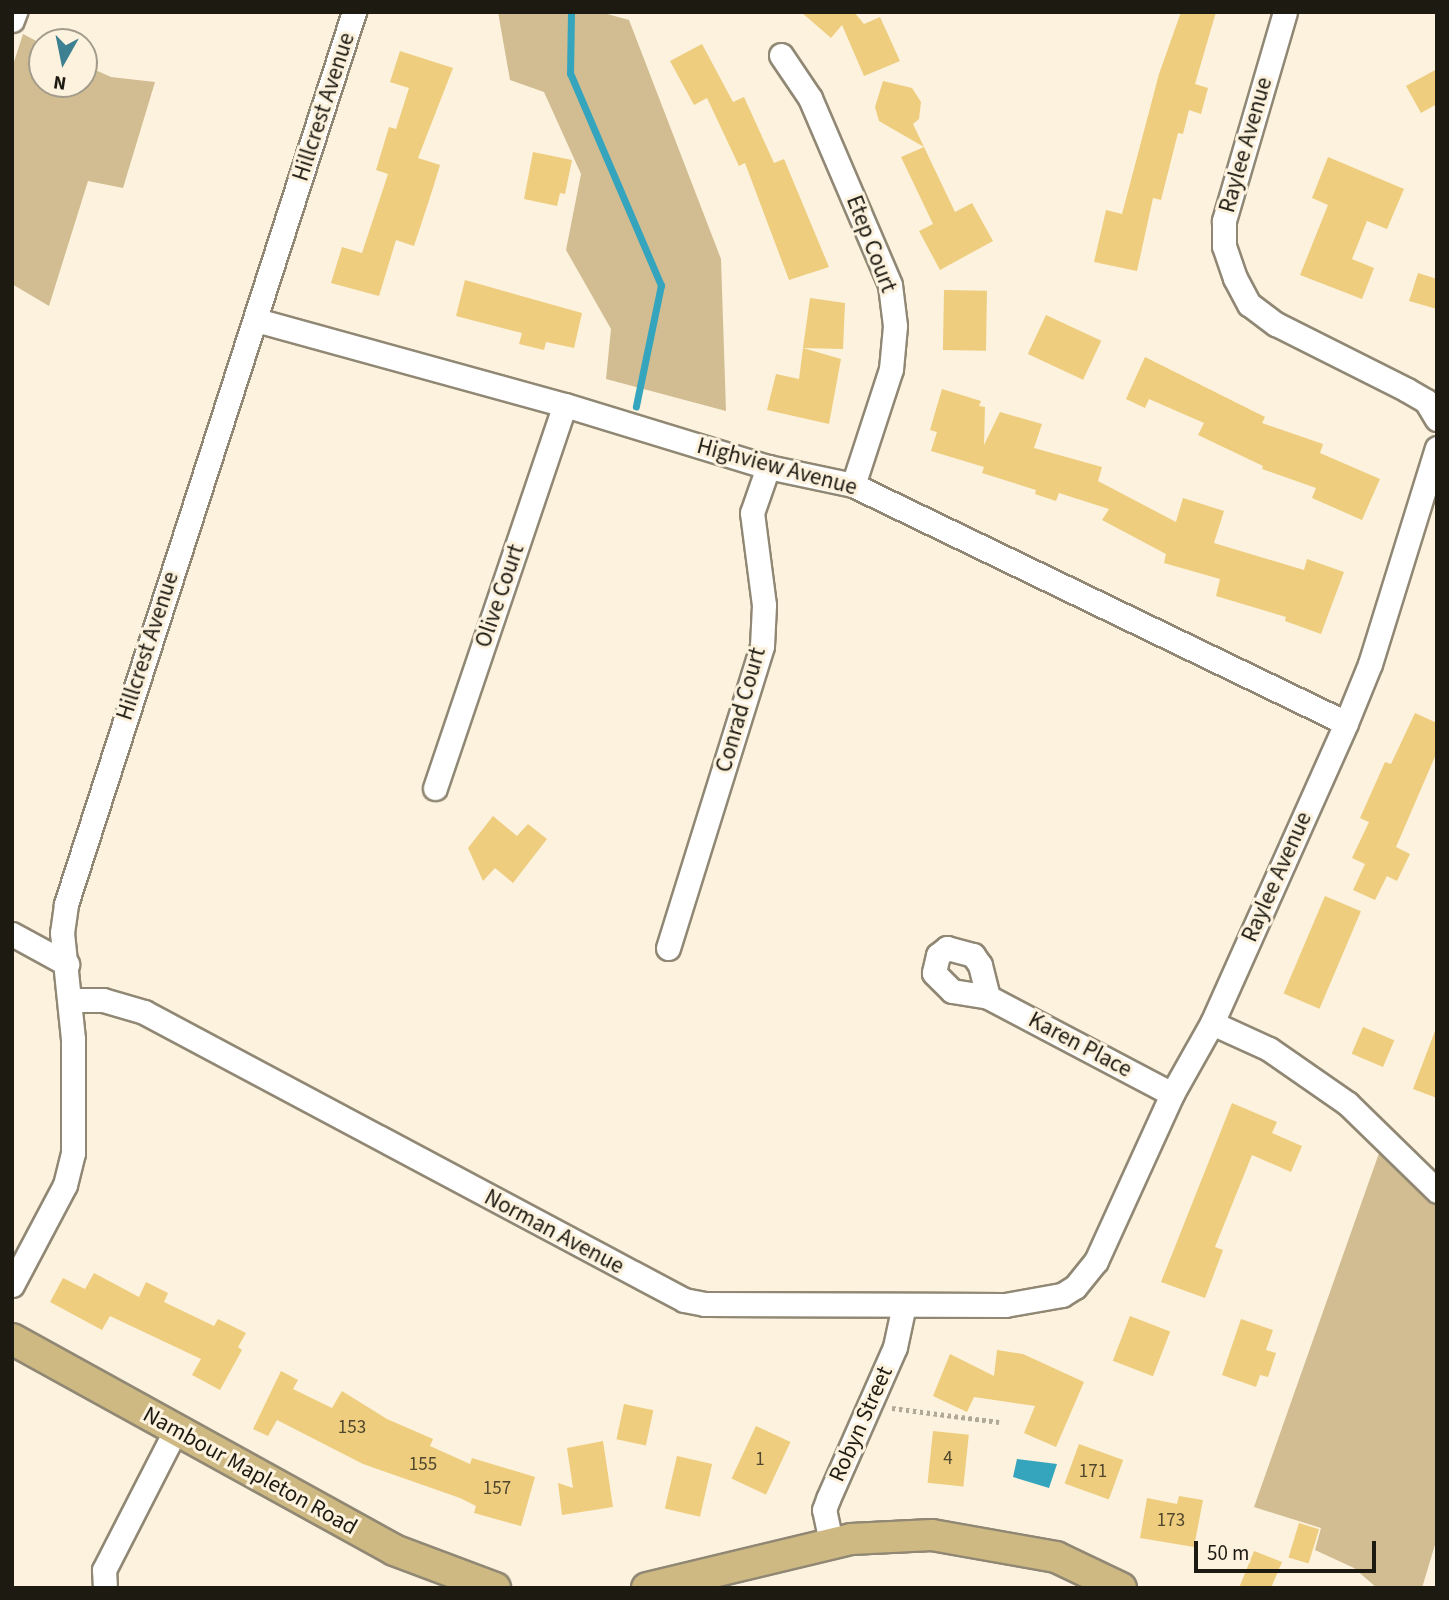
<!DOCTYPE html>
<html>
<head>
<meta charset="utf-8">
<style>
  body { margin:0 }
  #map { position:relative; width:1449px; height:1600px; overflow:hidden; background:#fcf2dd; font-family:"Source Sans 3",sans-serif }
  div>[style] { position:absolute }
  .green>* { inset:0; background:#d1bd91 }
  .water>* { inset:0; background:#35a4bd }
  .stream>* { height:7px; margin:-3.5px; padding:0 3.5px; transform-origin:3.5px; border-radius:3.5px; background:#35a4bd }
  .building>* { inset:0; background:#eecd7f; transform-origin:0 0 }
  .path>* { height:4.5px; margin-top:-2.25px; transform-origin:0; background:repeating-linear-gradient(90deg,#b1a998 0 3.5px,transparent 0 7px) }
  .roads { filter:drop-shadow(2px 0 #908874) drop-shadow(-2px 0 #908874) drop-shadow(0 2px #908874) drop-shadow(0 -2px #908874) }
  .minor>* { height:23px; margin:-11.5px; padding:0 11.5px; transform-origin:11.5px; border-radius:11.5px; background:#fff }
  .major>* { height:30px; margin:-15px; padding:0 15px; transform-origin:15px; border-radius:15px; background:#ceb983 }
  span { translate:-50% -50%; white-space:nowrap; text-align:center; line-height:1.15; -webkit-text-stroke:6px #fcf2dd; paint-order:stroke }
  .number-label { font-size:19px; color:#51472d }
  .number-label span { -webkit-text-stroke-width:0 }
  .street-label { font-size:23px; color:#1d1a12 }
  .frame { position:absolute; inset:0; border:14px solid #1d1a12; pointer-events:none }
  .north { position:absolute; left:28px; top:28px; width:70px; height:70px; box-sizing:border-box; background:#fcf2dd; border:2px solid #a39c8c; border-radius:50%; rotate:189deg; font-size:19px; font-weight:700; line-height:28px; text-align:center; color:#1d1a12 }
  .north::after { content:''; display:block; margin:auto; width:24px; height:32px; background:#3d8091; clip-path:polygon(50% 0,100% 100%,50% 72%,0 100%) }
  .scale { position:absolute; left:1194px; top:1541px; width:182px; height:32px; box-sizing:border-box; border:4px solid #1d1a12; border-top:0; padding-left:9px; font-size:21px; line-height:24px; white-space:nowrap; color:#1d1a12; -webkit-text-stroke:5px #fcf2dd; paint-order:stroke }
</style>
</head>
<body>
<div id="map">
  <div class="green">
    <div style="clip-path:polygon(498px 12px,600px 12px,629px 20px,721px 259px,726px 411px,606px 379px,611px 329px,566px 250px,581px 174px,544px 92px,510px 80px)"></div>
    <div style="clip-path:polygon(23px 34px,42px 44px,42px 84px,84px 84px,84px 65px,111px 77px,155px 82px,123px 188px,88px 181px,49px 306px,12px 284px,12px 68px)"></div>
    <div style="clip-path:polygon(1384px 1139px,1437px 1191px,1437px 1538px,1422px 1588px,1377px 1588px,1354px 1568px,1315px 1550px,1321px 1528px,1254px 1507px)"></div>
  </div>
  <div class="water">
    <div style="clip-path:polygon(1017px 1459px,1057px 1464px,1049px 1488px,1013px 1477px)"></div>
  </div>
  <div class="stream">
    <div style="left:571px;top:12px;width:61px;rotate:90.9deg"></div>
    <div style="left:570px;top:73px;width:231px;rotate:66.8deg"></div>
    <div style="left:661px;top:285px;width:124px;rotate:101.7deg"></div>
  </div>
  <div class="building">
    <div style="clip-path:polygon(801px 12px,854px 12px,864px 24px,880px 17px,900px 61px,864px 76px,842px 25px,831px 38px)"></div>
    <div style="clip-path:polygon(1181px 12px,1216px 12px,1195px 84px,1208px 88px,1201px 114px,1189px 110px,1183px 134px,1178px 133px,1161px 200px,1153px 198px,1137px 271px,1094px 262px,1106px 210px,1122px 214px,1159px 74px)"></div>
    <div style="clip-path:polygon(702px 44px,733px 102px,744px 97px,774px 163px,784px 159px,829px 267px,789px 280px,745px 163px,739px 166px,707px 98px,694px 105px,670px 61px)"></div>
    <div style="clip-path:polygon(400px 51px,453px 68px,418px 158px,440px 165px,433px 188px,414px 246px,396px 240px,379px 296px,331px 283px,342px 247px,362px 253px,388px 174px,376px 170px,389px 127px,396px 129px,409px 88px,390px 82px)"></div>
    <div style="clip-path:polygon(1437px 69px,1437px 104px,1421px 113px,1406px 86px)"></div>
    <div style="clip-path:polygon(883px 81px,912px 88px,921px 102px,919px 119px,913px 124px,955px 212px,972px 203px,993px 241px,940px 270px,919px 231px,933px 224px,901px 157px,924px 147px,879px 121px,875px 107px)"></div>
    <div style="clip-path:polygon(533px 152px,572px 160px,565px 194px,560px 193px,557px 206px,524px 199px)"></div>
    <div style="clip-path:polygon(1328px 157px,1404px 189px,1387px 229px,1367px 221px,1352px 259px,1374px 268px,1362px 299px,1300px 275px,1328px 205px,1312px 198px)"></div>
    <div style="clip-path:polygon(1418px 273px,1437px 279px,1437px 309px,1409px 301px)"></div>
    <div style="clip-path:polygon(465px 280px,582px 313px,574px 348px,546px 342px,544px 350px,519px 344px,522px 333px,456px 316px)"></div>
    <div style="left:944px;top:290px;width:43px;height:60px;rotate:1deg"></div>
    <div style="clip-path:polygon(810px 298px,845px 303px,843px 349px,803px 348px)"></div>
    <div style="left:1046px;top:315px;width:61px;height:43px;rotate:25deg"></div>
    <div style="clip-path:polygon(803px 348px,841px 359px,829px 424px,767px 410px,776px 374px,799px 379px)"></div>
    <div style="clip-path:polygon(1145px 357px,1265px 417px,1262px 423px,1323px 444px,1320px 453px,1380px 479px,1362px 520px,1312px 498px,1316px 488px,1262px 469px,1263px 466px,1198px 435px,1204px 423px,1149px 399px,1145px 408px,1126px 399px)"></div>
    <div style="clip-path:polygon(942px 389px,981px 401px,979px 406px,985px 407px,984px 445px,1000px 412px,1042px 424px,1034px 448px,1102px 467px,1098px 481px,1176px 522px,1183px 498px,1224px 511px,1214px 543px,1304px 570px,1307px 559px,1344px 572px,1321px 634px,1285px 621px,1286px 617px,1216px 596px,1220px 579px,1164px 563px,1166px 554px,1102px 520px,1109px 509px,1059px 493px,1056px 501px,1035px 494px,1036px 490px,982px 473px,984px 467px,931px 451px,937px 432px,930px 430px)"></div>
    <div style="clip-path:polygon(1415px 713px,1437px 723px,1437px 752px,1396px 847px,1410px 854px,1397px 881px,1387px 876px,1375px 900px,1353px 890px,1365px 864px,1352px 858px,1369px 822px,1360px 818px,1385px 762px,1391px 764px)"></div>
    <div style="clip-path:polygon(493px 816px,517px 836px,528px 824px,547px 839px,513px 883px,495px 868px,483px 881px,468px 848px)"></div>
    <div style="left:1325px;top:896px;width:39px;height:106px;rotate:23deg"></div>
    <div style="left:1363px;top:1027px;width:34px;height:29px;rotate:23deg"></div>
    <div style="clip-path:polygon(1435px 1031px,1437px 1031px,1437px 1098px,1413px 1089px)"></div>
    <div style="clip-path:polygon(1232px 1103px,1277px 1122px,1272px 1133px,1302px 1146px,1291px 1172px,1252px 1155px,1215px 1247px,1223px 1250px,1205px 1298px,1161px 1282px)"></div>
    <div style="clip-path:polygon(94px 1273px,139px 1297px,146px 1282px,168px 1293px,164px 1302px,214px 1326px,218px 1319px,246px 1333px,238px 1347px,242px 1350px,220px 1390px,192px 1375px,201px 1359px,110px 1316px,102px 1330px,50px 1302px,63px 1278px,85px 1289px)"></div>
    <div style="left:1130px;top:1316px;width:43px;height:48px;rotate:21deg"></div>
    <div style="clip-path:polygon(1241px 1319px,1273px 1330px,1266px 1350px,1276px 1353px,1268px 1377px,1260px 1375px,1256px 1387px,1222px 1375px)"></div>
    <div style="clip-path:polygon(997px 1350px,1023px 1354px,1084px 1382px,1056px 1447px,1024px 1433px,1035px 1406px,974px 1397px,967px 1412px,933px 1396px,950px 1354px,994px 1376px)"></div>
    <div style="clip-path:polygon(281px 1371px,298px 1380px,293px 1389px,332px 1408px,342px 1391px,387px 1419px,433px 1439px,430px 1446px,470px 1464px,472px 1458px,535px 1477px,521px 1526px,474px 1513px,476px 1506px,460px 1498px,363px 1464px,277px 1420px,268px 1436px,253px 1429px)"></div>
    <div style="left:624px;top:1404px;width:30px;height:36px;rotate:12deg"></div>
    <div style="left:756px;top:1426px;width:38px;height:58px;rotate:25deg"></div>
    <div style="left:933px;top:1431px;width:36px;height:52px;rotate:6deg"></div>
    <div style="clip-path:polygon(603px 1441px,613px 1507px,562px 1515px,558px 1483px,573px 1488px,567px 1448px)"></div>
    <div style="left:1079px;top:1444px;width:47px;height:42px;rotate:20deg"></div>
    <div style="left:677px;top:1456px;width:36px;height:54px;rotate:13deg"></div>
    <div style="clip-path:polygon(1179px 1496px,1203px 1500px,1194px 1547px,1140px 1538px,1147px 1498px,1177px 1504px)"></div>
    <div style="left:1299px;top:1523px;width:21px;height:36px;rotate:17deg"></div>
    <div style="clip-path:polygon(1254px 1551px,1282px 1562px,1271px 1588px,1239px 1588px)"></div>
  </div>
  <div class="path">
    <div style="left:892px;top:1408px;width:108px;rotate:7.5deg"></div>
  </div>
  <div class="roads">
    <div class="minor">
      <div style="left:1285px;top:12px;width:218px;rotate:106.3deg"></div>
      <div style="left:1224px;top:221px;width:25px;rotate:90deg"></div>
      <div style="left:1224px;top:246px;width:34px;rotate:71deg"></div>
      <div style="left:1235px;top:278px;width:30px;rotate:62deg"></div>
      <div style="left:1249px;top:304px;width:34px;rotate:37deg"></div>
      <div style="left:1276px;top:324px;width:147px;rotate:26.7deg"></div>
      <div style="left:1407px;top:390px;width:22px;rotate:30deg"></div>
      <div style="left:1426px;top:401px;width:21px;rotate:59deg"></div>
      <div style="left:12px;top:20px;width:9px;rotate:-69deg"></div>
      <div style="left:781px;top:55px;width:52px;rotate:56deg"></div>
      <div style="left:810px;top:98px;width:203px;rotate:66.8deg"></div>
      <div style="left:890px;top:285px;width:41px;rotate:83deg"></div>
      <div style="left:895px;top:326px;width:43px;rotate:95.3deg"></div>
      <div style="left:891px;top:369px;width:122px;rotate:108.1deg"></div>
      <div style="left:256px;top:320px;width:320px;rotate:15.4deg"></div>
      <div style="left:565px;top:405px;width:212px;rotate:17deg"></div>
      <div style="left:768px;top:467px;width:87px;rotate:12deg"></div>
      <div style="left:853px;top:485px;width:547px;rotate:25.77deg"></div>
      <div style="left:435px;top:788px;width:404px;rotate:-71.3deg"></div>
      <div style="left:12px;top:934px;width:63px;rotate:28.6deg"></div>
      <div style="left:668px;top:948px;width:316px;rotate:-72.7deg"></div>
      <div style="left:762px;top:646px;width:41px;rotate:-87.2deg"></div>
      <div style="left:764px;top:605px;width:93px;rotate:-97.4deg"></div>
      <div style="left:752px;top:513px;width:49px;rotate:-70.8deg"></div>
      <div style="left:988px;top:997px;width:33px;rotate:-104deg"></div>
      <div style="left:980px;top:965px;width:12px;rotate:-125deg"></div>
      <div style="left:973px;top:955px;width:27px;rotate:-165deg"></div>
      <div style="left:947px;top:948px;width:11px;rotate:142deg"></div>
      <div style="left:938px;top:955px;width:18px;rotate:103deg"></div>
      <div style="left:934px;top:973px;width:25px;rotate:45deg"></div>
      <div style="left:952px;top:991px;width:36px;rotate:9deg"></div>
      <div style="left:988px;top:997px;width:208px;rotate:27.8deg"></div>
      <div style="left:70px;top:1000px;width:33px"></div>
      <div style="left:103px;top:1000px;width:43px;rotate:16.3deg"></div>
      <div style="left:144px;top:1012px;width:612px;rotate:28.07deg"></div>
      <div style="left:684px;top:1300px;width:20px;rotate:11deg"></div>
      <div style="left:704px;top:1304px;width:301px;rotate:0.2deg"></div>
      <div style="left:1005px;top:1305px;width:58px;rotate:-10deg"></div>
      <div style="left:1062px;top:1295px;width:15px;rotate:-32deg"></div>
      <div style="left:1075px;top:1287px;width:33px;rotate:-51deg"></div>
      <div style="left:1096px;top:1261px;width:183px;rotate:-65.5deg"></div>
      <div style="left:1172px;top:1094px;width:81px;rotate:-60.6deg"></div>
      <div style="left:1212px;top:1023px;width:329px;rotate:-65.9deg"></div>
      <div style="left:1346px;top:723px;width:64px;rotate:-67.9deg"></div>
      <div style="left:1370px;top:664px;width:226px;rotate:-72.8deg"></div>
      <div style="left:1212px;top:1023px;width:63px;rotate:24.5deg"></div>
      <div style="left:1269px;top:1049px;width:96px;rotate:34.8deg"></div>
      <div style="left:1348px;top:1104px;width:124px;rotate:44.3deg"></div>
      <div style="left:12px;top:1285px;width:113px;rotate:-62.1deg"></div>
      <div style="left:65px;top:1185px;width:33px;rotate:-76deg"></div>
      <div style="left:73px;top:1153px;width:114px;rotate:-90deg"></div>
      <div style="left:73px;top:1039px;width:107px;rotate:-95.9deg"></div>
      <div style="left:62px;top:933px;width:29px;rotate:-82deg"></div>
      <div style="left:66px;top:904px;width:937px;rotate:-72.11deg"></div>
      <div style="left:831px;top:1542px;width:33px;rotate:-102deg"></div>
      <div style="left:824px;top:1510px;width:12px;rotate:-70deg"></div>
      <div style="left:828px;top:1499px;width:166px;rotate:-66.2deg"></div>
      <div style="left:895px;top:1347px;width:43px;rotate:-77.9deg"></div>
      <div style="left:105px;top:1588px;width:18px;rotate:-93deg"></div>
      <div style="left:104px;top:1570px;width:156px;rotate:-62.9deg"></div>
    </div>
    <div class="major">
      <div style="left:12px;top:1339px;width:436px;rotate:28.9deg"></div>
      <div style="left:394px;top:1550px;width:108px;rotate:20.6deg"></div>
      <div style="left:647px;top:1588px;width:210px;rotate:-13.5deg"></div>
      <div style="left:851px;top:1539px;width:81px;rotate:-2.8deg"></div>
      <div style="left:932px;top:1535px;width:126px;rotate:10.1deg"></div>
      <div style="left:1056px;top:1557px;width:72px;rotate:25.5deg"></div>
    </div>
  </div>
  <div class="number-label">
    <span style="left:352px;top:1428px">153</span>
    <span style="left:948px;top:1459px">4</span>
    <span style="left:760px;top:1460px">1</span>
    <span style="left:423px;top:1465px">155</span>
    <span style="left:1093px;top:1472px">171</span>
    <span style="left:497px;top:1489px">157</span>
    <span style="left:1171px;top:1521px">173</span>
  </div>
  <div class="street-label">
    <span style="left:324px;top:107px;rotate:-72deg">Hillcrest Avenue</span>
    <span style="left:1246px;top:145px;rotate:-74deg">Raylee Avenue</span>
    <span style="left:871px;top:244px;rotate:69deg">Etep Court</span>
    <span style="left:777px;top:467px;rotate:15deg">Highview Avenue</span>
    <span style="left:500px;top:596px;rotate:-71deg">Olive Court</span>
    <span style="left:148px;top:646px;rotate:-72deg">Hillcrest Avenue</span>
    <span style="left:741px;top:710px;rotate:-74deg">Conrad Court</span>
    <span style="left:1277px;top:877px;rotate:-66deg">Raylee Avenue</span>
    <span style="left:1080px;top:1045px;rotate:28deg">Karen Place</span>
    <span style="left:554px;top:1232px;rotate:28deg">Norman Avenue</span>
    <span style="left:861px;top:1424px;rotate:-66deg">Robyn Street</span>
    <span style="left:250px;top:1471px;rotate:29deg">Nambour Mapleton Road</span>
  </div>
  <div class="frame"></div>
  <div class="north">N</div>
  <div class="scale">50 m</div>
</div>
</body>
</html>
